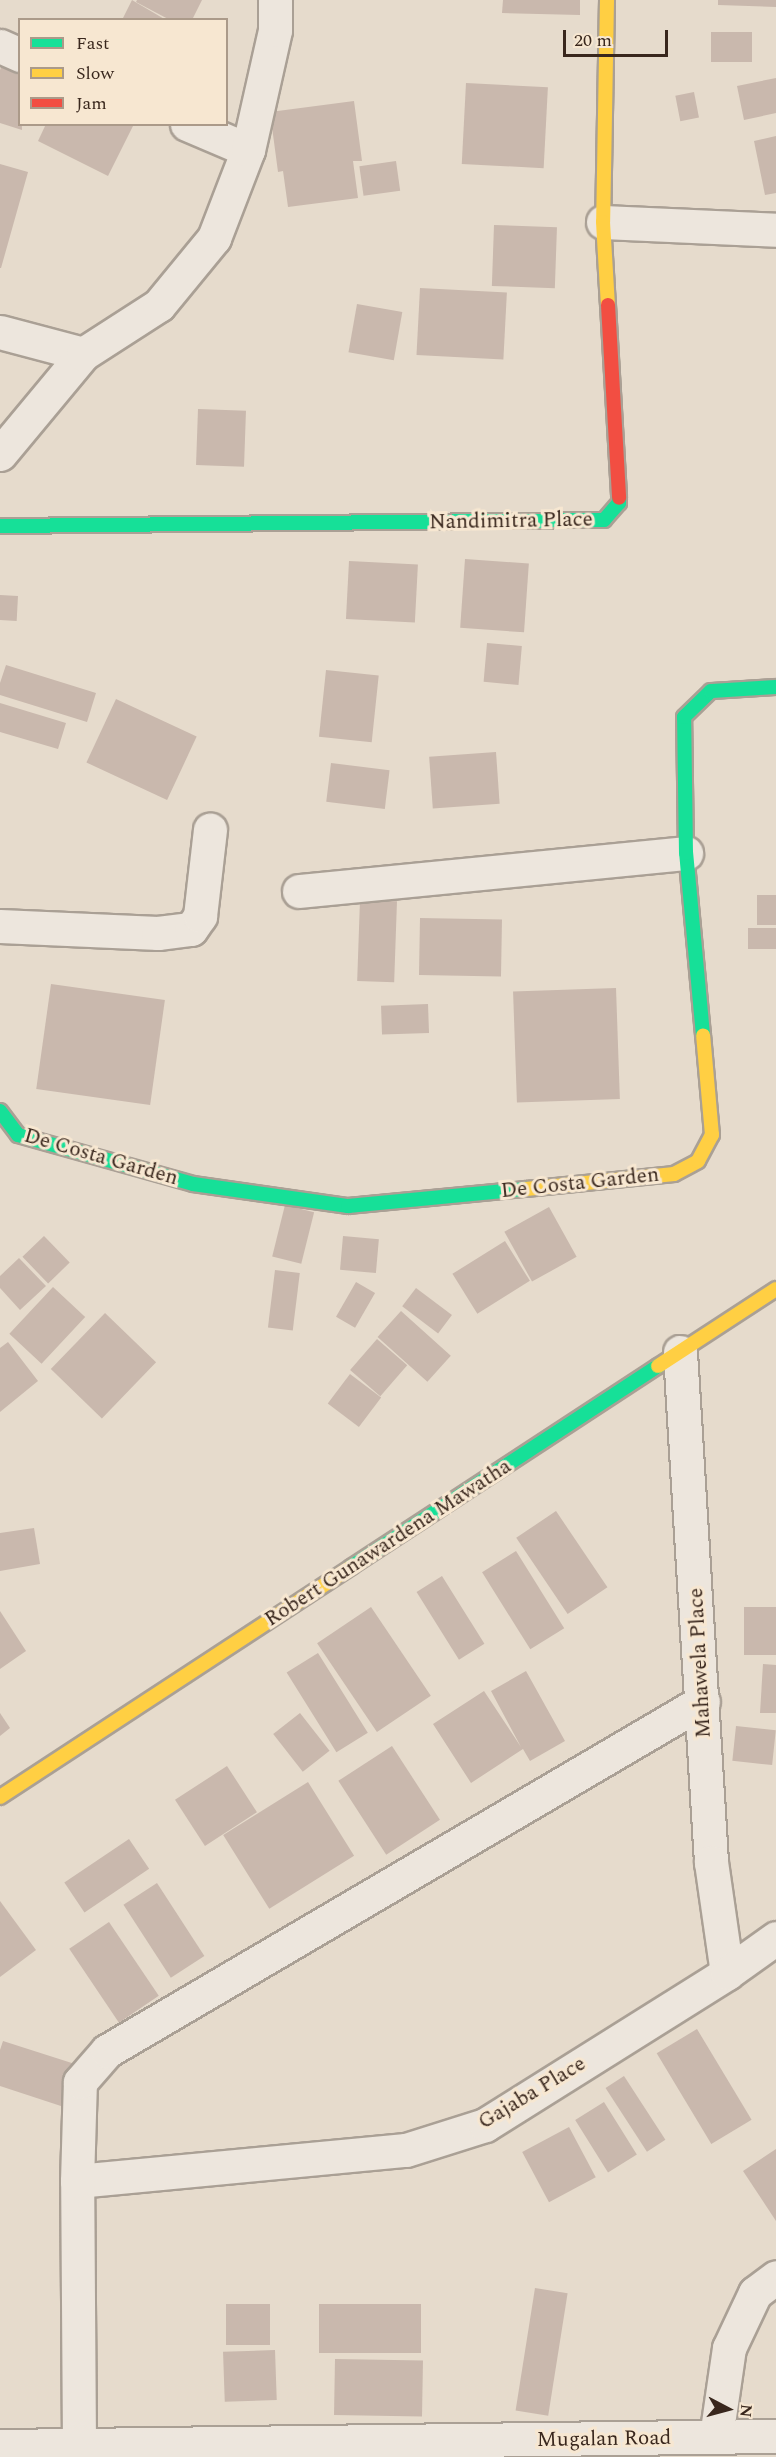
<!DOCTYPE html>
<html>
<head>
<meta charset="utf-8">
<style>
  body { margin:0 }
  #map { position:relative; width:776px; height:2457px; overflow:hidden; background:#e6dbcc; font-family:Spectral,serif }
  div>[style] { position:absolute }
  .building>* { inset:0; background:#c9b8ad; transform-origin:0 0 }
  .roads { filter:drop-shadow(2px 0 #aaa095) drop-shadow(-2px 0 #aaa095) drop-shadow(0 2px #aaa095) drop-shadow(0 -2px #aaa095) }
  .street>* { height:33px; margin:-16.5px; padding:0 16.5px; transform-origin:16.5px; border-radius:16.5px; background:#ede6dd }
  .fast>* { height:14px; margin:-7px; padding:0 7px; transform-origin:7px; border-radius:7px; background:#16e098 }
  .slow>* { height:14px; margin:-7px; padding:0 7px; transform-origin:7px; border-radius:7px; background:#ffcf43 }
  .jam>* { height:14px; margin:-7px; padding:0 7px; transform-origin:7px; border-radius:7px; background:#f24e42 }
  span { translate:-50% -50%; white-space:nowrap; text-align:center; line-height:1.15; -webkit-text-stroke:6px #f7e7d1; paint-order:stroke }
  .street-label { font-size:21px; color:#39271d }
  .legend { position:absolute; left:18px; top:18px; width:210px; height:108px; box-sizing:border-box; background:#f7e7d1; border:2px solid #ab9a89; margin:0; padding:8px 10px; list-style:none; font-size:18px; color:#39271d }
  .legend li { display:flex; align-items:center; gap:12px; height:30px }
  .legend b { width:30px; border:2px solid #ab9a89 }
  .north { position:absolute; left:698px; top:2379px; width:60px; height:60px; -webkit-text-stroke:4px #f7e7d1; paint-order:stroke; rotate:96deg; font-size:16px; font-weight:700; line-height:24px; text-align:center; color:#39271d }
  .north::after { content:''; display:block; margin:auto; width:21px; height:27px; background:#39271d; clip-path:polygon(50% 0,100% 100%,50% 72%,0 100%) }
  .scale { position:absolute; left:563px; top:30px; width:105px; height:27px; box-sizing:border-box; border:3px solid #39271d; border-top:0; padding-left:8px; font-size:18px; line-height:21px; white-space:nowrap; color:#39271d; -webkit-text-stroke:4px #f7e7d1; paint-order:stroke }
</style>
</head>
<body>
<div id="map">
  <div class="building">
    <div style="clip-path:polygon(132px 0,137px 3px,166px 20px,122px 20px)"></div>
    <div style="clip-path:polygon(137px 0,202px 0,192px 20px,170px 20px,136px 2px)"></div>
    <div style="clip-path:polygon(503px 0,580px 0,580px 15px,502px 13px)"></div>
    <div style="clip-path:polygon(718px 0,776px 0,776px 7px,718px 5px)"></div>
    <div style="left:711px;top:32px;width:41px;height:30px"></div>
    <div style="clip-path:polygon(3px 62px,20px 67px,22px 130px,0 123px,0 70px)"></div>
    <div style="clip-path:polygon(776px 78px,776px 113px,744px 120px,737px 86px)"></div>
    <div style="left:466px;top:83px;width:82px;height:81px;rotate:3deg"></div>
    <div style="left:694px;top:92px;width:26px;height:19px;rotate:79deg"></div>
    <div style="clip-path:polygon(354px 101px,362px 161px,353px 161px,358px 198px,288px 207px,283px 171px,278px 172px,270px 112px)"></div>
    <div style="clip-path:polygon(46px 124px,134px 124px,108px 176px,38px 141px)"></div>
    <div style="clip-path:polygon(776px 136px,776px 193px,765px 195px,754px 141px)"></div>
    <div style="left:396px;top:161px;width:30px;height:37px;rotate:82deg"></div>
    <div style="clip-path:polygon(0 164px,28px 172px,1px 268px,0 268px)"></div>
    <div style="left:494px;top:225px;width:63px;height:61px;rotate:2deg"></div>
    <div style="left:420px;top:288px;width:87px;height:67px;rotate:3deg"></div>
    <div style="left:357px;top:304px;width:46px;height:49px;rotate:10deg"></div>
    <div style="left:198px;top:409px;width:48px;height:56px;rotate:2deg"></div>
    <div style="left:465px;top:559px;width:64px;height:69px;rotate:4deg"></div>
    <div style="left:349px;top:561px;width:69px;height:58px;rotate:3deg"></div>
    <div style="left:0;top:595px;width:18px;height:25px;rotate:3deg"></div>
    <div style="left:487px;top:643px;width:35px;height:39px;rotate:5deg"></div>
    <div style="clip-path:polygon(6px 665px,96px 693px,87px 722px,0 695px,0 683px)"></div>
    <div style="left:326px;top:670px;width:53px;height:67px;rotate:6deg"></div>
    <div style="left:116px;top:699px;width:89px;height:70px;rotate:25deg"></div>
    <div style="clip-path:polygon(0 703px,66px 723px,58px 749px,0 732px)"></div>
    <div style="left:496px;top:752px;width:52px;height:67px;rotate:86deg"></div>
    <div style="left:331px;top:763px;width:59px;height:39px;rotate:7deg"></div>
    <div style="left:776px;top:895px;width:30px;height:19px;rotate:90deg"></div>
    <div style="left:360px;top:900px;width:37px;height:81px;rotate:2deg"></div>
    <div style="left:420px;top:918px;width:82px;height:57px;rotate:1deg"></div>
    <div style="left:776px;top:928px;width:21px;height:28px;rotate:90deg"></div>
    <div style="left:51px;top:984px;width:115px;height:106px;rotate:8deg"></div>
    <div style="left:616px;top:988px;width:111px;height:103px;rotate:88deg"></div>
    <div style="left:428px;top:1004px;width:29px;height:47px;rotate:88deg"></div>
    <div style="left:285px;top:1205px;width:30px;height:53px;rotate:14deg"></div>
    <div style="left:549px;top:1207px;width:57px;height:51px;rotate:61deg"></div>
    <div style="left:44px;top:1236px;width:37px;height:30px;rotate:46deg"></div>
    <div style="left:343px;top:1236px;width:36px;height:34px;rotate:5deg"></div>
    <div style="left:505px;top:1241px;width:47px;height:62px;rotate:58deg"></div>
    <div style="clip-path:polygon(19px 1258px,46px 1286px,20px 1310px,0 1288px,0 1276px)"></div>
    <div style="left:275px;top:1270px;width:25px;height:58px;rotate:7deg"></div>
    <div style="left:356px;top:1282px;width:22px;height:40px;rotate:30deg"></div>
    <div style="left:53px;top:1287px;width:44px;height:64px;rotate:43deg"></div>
    <div style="left:416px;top:1288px;width:45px;height:23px;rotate:37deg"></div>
    <div style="left:401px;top:1311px;width:67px;height:35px;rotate:42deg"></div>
    <div style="left:105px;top:1313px;width:71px;height:78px;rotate:44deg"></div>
    <div style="left:377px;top:1339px;width:40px;height:41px;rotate:41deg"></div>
    <div style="clip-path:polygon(8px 1342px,38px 1381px,0 1412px,0 1348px)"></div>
    <div style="left:350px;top:1374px;width:39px;height:37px;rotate:37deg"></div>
    <div style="left:556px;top:1511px;width:92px;height:48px;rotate:56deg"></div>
    <div style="clip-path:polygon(34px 1528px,40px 1564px,0 1571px,0 1533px)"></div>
    <div style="left:516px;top:1551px;width:91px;height:40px;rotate:58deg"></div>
    <div style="left:442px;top:1576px;width:80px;height:30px;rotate:58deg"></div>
    <div style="left:371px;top:1607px;width:107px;height:65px;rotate:56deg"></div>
    <div style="left:744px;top:1607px;width:32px;height:48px"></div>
    <div style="clip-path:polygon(0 1611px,26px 1651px,0 1669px)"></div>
    <div style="left:318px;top:1653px;width:94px;height:37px;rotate:58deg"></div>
    <div style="clip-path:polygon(763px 1664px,776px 1665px,776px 1713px,760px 1713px)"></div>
    <div style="clip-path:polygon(526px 1671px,565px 1741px,530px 1761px,523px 1749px,471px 1783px,433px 1724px,484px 1691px,521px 1747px,491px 1691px)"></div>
    <div style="clip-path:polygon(0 1713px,10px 1728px,0 1736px)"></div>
    <div style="left:300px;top:1713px;width:48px;height:34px;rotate:52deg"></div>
    <div style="left:736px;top:1726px;width:40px;height:35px;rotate:6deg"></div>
    <div style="left:392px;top:1746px;width:88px;height:64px;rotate:57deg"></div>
    <div style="left:227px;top:1766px;width:55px;height:62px;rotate:57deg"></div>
    <div style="left:308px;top:1782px;width:87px;height:100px;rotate:58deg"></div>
    <div style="left:129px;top:1839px;width:36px;height:78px;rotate:56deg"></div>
    <div style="left:157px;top:1883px;width:87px;height:40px;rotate:57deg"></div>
    <div style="clip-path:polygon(0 1901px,36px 1950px,0 1977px)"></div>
    <div style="left:109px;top:1922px;width:89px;height:48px;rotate:56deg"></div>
    <div style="left:697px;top:2029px;width:106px;height:47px;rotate:59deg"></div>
    <div style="clip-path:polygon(3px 2041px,78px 2065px,64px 2107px,0 2086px,0 2050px)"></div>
    <div style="left:624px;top:2076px;width:76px;height:22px;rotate:57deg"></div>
    <div style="left:604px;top:2102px;width:62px;height:34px;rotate:58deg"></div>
    <div style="left:569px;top:2127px;width:57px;height:53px;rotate:62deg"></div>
    <div style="clip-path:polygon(776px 2149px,776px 2221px,743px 2171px)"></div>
    <div style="left:535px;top:2288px;width:33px;height:124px;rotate:9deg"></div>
    <div style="left:226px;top:2304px;width:44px;height:41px"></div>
    <div style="left:319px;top:2304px;width:102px;height:49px"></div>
    <div style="left:275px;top:2350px;width:50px;height:52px;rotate:88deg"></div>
    <div style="left:335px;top:2359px;width:88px;height:56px;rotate:1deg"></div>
  </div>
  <div class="roads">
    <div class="street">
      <div style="left:0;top:46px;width:22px;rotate:24deg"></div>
      <div style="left:187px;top:124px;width:66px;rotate:23.1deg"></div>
      <div style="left:603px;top:222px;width:173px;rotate:2.6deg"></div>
      <div style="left:0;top:332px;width:86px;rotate:14.8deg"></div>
      <div style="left:0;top:454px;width:130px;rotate:-50.3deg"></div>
      <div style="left:83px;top:354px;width:90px;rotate:-32.8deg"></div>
      <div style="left:159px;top:305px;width:87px;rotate:-50.6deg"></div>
      <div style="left:214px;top:238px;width:94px;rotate:-68.9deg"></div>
      <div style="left:248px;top:150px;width:123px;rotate:-77.3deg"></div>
      <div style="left:275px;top:30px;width:30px;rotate:-90deg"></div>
      <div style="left:299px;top:891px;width:389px;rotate:-5.6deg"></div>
      <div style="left:0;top:926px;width:158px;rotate:2.5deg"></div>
      <div style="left:158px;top:933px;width:33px;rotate:-7deg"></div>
      <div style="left:191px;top:929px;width:16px;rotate:-55deg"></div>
      <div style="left:200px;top:916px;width:87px;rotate:-83.4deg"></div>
      <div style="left:680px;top:1352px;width:511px;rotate:86.52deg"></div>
      <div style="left:711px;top:1862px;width:112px;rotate:81.8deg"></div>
      <div style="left:77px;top:2181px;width:330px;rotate:-5.4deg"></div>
      <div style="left:406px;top:2150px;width:83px;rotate:-17.6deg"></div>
      <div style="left:485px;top:2125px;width:286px;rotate:-32.1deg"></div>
      <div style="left:727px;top:1973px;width:60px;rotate:-35.5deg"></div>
      <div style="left:716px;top:2437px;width:90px;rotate:-81.7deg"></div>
      <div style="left:729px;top:2348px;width:61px;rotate:-64.7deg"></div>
      <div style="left:755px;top:2293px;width:26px;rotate:-37deg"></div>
      <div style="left:79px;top:2444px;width:263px;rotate:-90.4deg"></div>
      <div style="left:77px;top:2181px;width:99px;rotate:-88.3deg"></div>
      <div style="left:80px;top:2082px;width:41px;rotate:-48.9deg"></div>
      <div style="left:107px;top:2051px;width:691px;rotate:-30.42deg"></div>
      <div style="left:0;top:2446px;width:776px;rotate:-0.74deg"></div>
    </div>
    <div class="fast">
      <div style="left:0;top:526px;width:604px;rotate:-0.57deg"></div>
      <div style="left:604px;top:520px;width:23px;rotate:-49deg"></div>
      <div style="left:619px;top:503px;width:5px;rotate:-90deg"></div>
      <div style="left:703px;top:1035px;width:183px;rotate:-95.3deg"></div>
      <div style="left:686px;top:853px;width:136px;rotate:-90.8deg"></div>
      <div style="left:684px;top:717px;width:37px;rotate:-44deg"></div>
      <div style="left:711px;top:691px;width:65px;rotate:-3.5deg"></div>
      <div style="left:0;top:1111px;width:30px;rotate:53deg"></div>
      <div style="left:18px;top:1135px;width:182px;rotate:15.6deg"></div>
      <div style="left:193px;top:1184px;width:157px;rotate:8.1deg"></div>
      <div style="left:348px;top:1206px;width:179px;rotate:-5.5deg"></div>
      <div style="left:351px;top:1567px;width:367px;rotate:-33.2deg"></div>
    </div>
    <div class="slow">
      <div style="left:607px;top:0;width:222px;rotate:91deg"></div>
      <div style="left:603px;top:222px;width:83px;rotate:86.6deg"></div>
      <div style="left:526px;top:1189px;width:149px;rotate:-5.8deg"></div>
      <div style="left:674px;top:1174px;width:27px;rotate:-28deg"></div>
      <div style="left:698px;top:1161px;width:30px;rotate:-62deg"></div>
      <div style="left:712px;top:1135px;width:100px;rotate:-95.1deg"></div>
      <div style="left:658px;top:1366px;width:141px;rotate:-33.1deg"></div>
      <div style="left:0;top:1797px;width:420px;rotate:-33.2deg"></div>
    </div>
    <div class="jam">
      <div style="left:608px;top:305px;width:193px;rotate:86.7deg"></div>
    </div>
  </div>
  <div class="street-label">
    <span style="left:511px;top:521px;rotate:-1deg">Nandimitra Place</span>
    <span style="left:101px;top:1157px;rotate:16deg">De Costa Garden</span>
    <span style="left:580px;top:1183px;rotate:-6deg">De Costa Garden</span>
    <span style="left:388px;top:1543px;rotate:-33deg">Robert Gunawardena Mawatha</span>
    <span style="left:700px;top:1663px;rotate:-93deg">Mahawela Place</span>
    <span style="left:532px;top:2093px;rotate:-31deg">Gajaba Place</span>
    <span style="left:604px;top:2439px;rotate:-1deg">Mugalan Road</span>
  </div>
  <ul class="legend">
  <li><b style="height:8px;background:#16e098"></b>Fast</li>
  <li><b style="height:8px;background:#ffcf43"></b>Slow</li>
  <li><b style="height:8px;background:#f24e42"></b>Jam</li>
  </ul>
  <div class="north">N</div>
  <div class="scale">20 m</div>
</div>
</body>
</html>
